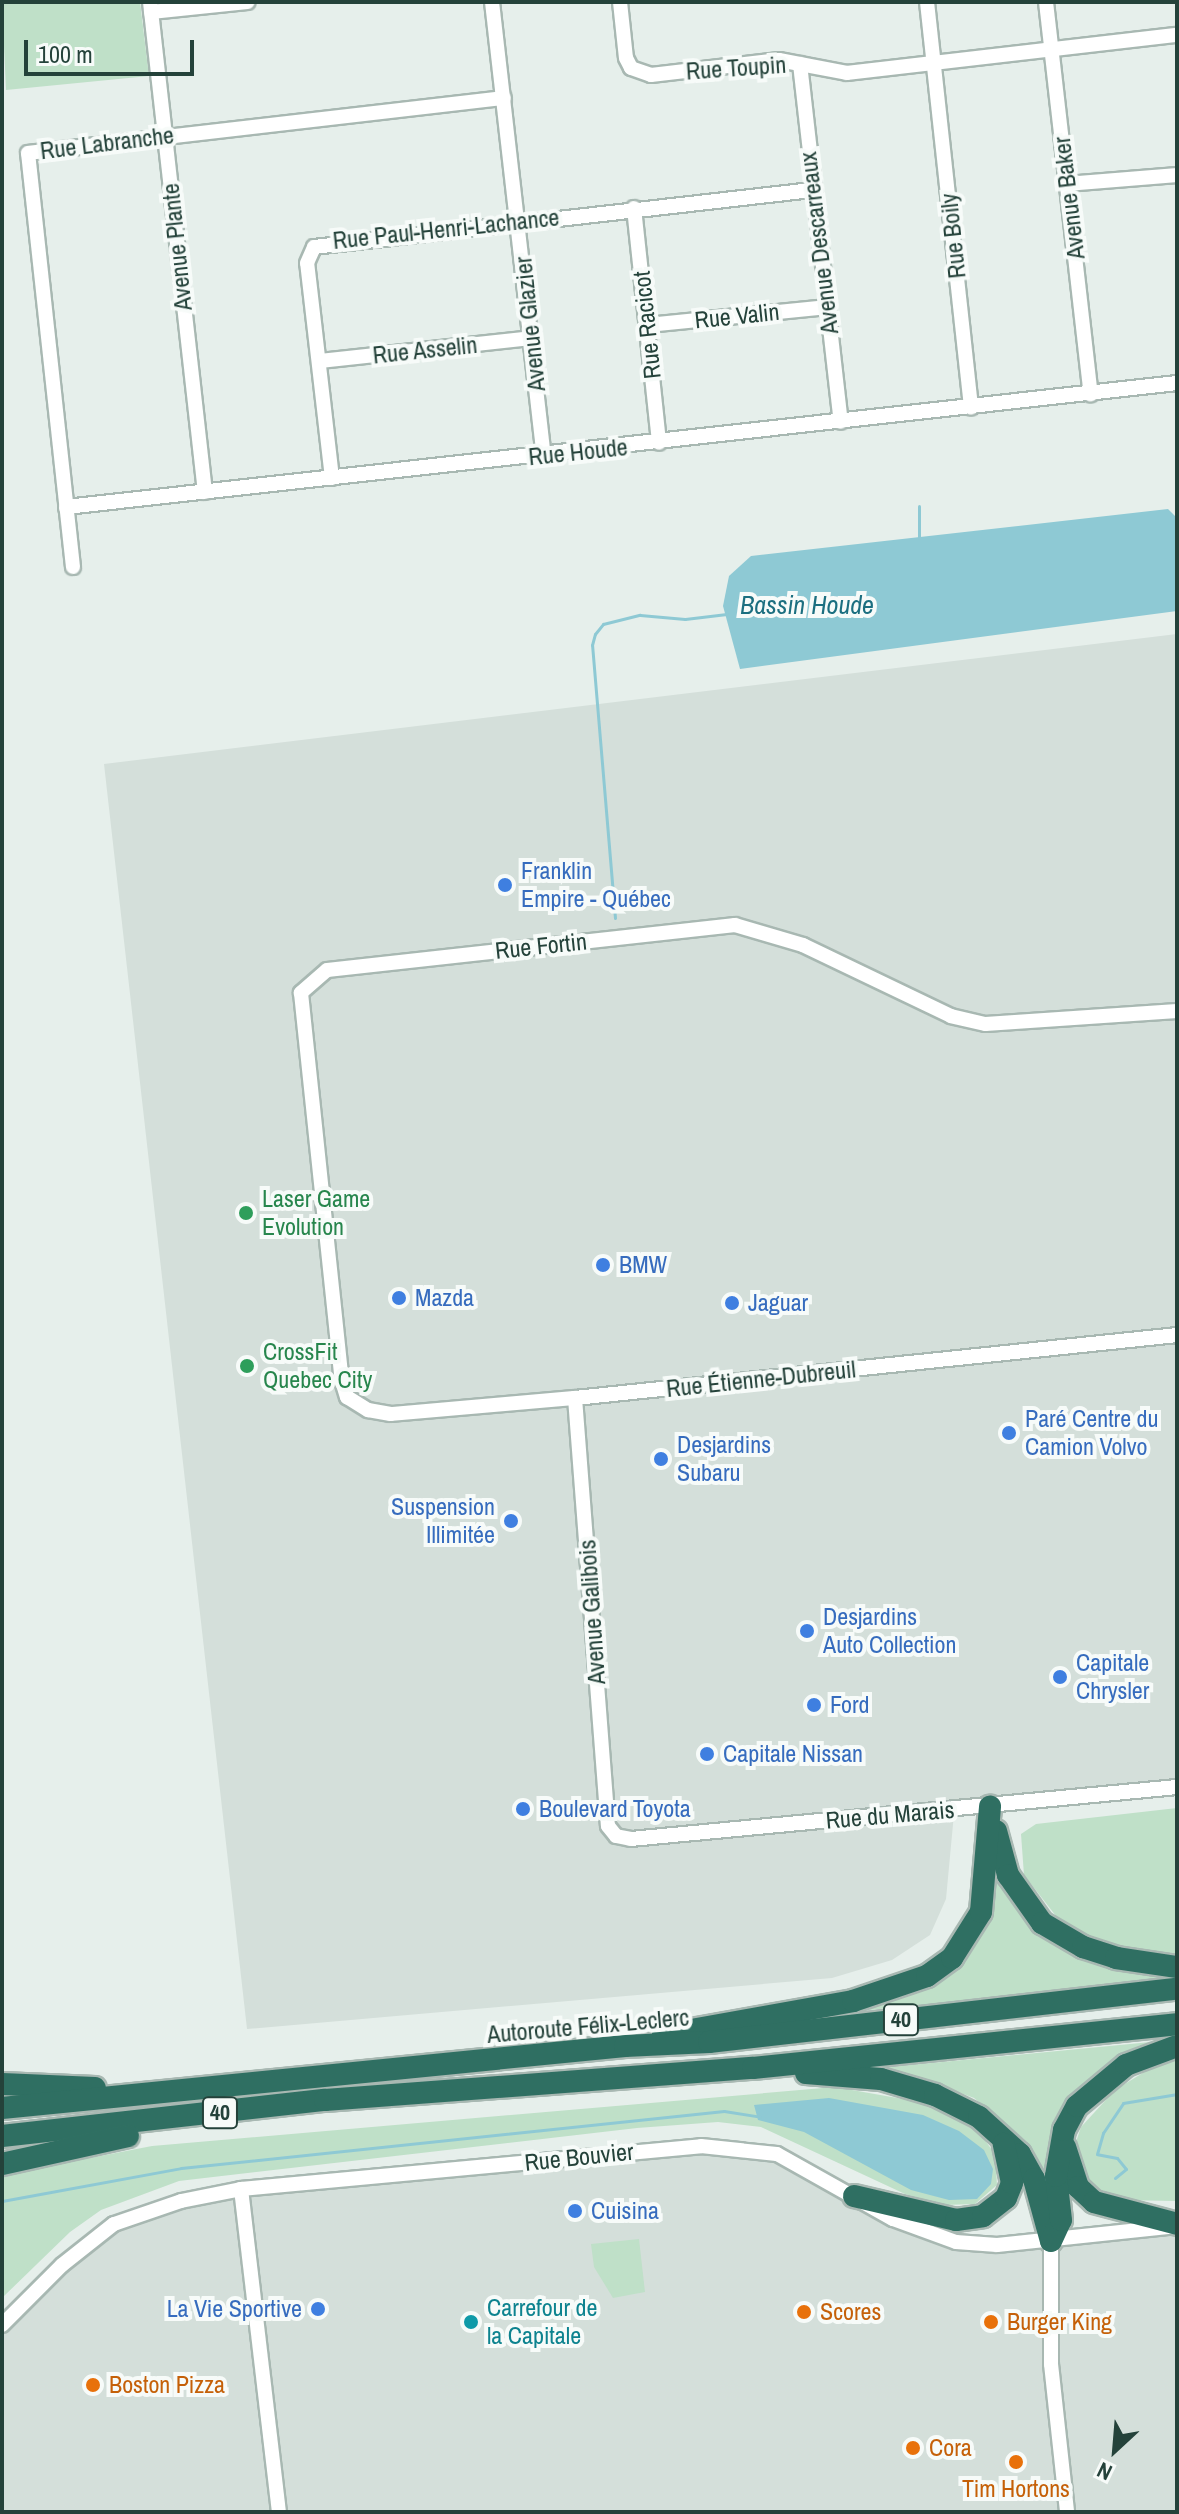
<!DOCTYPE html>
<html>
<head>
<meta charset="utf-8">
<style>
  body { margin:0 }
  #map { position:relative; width:1179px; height:2514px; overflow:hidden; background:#e6efeb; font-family:"Archivo Narrow",sans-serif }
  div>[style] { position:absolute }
  .built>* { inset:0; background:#d4dfda }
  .green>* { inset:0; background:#bfe0c8 }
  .water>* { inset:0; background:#8ec9d4 }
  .stream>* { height:3px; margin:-1.5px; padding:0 1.5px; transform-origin:1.5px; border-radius:1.5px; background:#8ec9d4 }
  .roads { filter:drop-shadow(2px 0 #a8b8b2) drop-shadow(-2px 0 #a8b8b2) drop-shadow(0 2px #a8b8b2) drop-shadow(0 -2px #a8b8b2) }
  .minor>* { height:14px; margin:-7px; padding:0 7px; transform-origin:7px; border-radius:7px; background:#fff }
  .highway>* { height:22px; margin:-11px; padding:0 11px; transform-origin:11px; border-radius:11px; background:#2f6f62 }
  .dots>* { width:22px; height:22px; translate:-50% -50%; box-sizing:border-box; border:4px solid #f7fbf9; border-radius:50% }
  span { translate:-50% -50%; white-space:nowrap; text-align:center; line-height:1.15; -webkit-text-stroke:8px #f7fbf9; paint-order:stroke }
  .shield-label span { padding:2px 6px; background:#f7fbf9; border:2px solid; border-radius:6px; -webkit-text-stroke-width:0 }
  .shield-label { font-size:22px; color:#24423a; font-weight:700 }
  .street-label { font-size:24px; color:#24423a }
  .shop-label { font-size:24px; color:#366cbe }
  .left { translate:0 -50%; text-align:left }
  .right { translate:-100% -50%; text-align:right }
  .leisure-label { font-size:24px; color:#27864d }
  .culture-label { font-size:24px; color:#0d838f }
  .food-label { font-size:24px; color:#c56008 }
  .water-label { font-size:26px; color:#1c6f80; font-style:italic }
  .frame { position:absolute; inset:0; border:4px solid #24423a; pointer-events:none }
  .north { position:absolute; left:1075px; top:2410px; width:80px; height:80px; -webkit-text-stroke:6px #f7fbf9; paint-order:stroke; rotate:206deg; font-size:22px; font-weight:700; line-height:32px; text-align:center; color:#24423a }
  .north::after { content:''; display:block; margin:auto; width:28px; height:36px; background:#24423a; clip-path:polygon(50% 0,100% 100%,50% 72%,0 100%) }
  .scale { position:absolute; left:24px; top:40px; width:170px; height:36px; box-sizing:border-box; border:4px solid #24423a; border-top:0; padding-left:10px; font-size:24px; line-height:28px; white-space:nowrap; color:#24423a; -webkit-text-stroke:6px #f7fbf9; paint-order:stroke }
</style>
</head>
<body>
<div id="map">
  <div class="built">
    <div style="clip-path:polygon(1177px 634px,1177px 1778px,955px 1803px,946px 1899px,930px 1935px,892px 1960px,832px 1978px,247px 2029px,104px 764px)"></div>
    <div style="clip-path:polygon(753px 2148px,956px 2242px,1177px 2225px,1177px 2512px,2px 2512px,2px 2325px,114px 2224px,219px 2192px)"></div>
  </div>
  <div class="green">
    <div style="clip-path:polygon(2px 2px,140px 2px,149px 76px,6px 90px)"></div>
    <div style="clip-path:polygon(1177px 1808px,1177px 1956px,1103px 1945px,1063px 1925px,1024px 1875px,1021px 1834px,1036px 1824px)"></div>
    <div style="clip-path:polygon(993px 1869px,998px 1869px,1034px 1925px,1177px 1973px,1177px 1979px,870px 2010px,869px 2005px,961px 1962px,972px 1951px,991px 1914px)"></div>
    <div style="clip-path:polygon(1161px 2041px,1121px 2057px,1070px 2095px,1049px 2140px,1049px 2179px,1026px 2141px,974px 2098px,921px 2078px,869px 2069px)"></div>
    <div style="clip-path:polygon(1177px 2052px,1177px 2201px,1118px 2200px,1095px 2190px,1083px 2177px,1074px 2148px,1081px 2127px,1115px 2090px)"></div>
    <div style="clip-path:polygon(835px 2087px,920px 2102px,956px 2118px,981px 2135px,995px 2154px,997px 2185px,975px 2204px,945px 2205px,905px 2194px,761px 2127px,718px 2122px,637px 2128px,179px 2181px,101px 2210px,70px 2232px,2px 2298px,2px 2175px,152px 2146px)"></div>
    <div style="clip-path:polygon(639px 2239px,645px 2292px,613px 2298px,594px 2267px,591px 2244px)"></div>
  </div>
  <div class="water">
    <div style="clip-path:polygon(1168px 509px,1177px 518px,1177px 611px,740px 669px,723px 606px,729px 576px,751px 556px)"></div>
    <div style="clip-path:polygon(829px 2098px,923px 2115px,959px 2131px,984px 2150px,993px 2169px,991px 2184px,977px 2199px,949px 2200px,911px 2190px,804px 2132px,758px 2120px,754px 2105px)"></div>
  </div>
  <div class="stream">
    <div style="left:919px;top:538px;width:32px;rotate:-90deg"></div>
    <div style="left:615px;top:918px;width:274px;rotate:-94.8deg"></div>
    <div style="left:592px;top:645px;width:11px;rotate:-75deg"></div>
    <div style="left:595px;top:634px;width:13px;rotate:-51deg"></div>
    <div style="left:603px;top:624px;width:38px;rotate:-14deg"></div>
    <div style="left:640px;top:615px;width:45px;rotate:5.1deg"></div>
    <div style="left:685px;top:619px;width:42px;rotate:-6.8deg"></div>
    <div style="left:1115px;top:2178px;width:14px;rotate:-39deg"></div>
    <div style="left:1126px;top:2169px;width:14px;rotate:-129deg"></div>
    <div style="left:1117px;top:2158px;width:20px;rotate:-169deg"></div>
    <div style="left:1097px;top:2154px;width:22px;rotate:-74deg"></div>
    <div style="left:1103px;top:2133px;width:36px;rotate:-56deg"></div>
    <div style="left:1123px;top:2103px;width:55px;rotate:-9.5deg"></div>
    <div style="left:2px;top:2201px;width:182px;rotate:-10.4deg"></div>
    <div style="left:181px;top:2168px;width:546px;rotate:-5.99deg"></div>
    <div style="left:724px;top:2111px;width:36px;rotate:9deg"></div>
  </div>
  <div class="roads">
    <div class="minor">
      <div style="left:150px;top:2px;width:493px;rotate:83.6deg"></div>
      <div style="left:492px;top:2px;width:457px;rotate:83.5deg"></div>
      <div style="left:620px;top:2px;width:56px;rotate:83.9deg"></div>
      <div style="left:626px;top:58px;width:11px;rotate:63deg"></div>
      <div style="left:631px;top:68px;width:21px;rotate:19deg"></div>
      <div style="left:651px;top:75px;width:129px;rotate:-6.7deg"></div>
      <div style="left:779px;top:60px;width:69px;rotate:10.8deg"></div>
      <div style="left:847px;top:73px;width:332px;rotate:-6.6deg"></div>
      <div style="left:927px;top:2px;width:408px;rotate:83.8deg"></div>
      <div style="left:1046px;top:2px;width:395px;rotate:83.5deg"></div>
      <div style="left:151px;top:12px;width:97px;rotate:-5.9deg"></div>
      <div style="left:800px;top:64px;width:360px;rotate:83.5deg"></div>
      <div style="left:1067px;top:184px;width:110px;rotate:-4.7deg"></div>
      <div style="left:634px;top:208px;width:236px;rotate:83.9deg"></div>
      <div style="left:647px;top:325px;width:180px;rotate:-5.7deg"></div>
      <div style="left:320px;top:361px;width:212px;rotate:-6.2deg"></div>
      <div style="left:332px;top:478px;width:216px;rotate:-96.6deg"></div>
      <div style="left:307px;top:263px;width:17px;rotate:-66deg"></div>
      <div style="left:314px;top:247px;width:501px;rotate:-6.53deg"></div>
      <div style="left:66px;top:507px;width:1118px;rotate:-6.37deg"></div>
      <div style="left:73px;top:567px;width:416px;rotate:-96.2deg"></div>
      <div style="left:28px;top:153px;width:479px;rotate:-6.6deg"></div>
      <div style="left:1177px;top:1011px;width:192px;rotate:176.1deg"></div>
      <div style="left:985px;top:1024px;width:35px;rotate:-167deg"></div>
      <div style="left:951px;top:1016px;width:164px;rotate:-154.4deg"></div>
      <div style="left:803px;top:945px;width:71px;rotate:-163.6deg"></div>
      <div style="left:735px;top:925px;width:410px;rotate:173.7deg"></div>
      <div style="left:327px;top:970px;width:35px;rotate:139deg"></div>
      <div style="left:301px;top:993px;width:390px;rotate:84deg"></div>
      <div style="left:342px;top:1381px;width:17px;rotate:73deg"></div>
      <div style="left:347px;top:1397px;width:25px;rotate:32deg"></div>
      <div style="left:368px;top:1410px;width:23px;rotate:10deg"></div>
      <div style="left:391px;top:1414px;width:185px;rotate:-5deg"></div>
      <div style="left:575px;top:1398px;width:605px;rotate:-5.97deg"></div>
      <div style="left:575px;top:1398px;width:429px;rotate:85.6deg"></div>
      <div style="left:608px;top:1826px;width:13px;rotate:51deg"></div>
      <div style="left:616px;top:1836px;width:15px;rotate:11deg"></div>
      <div style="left:631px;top:1839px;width:548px;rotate:-5.44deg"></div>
      <div style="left:241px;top:2189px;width:325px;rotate:83.3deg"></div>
      <div style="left:1051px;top:2241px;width:123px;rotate:90deg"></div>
      <div style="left:1051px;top:2364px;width:149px;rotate:83.8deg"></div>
      <div style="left:2px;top:2325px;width:85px;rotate:-45deg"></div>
      <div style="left:62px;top:2265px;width:66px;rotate:-38.3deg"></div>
      <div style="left:114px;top:2224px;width:71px;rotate:-18.9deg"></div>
      <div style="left:181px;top:2201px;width:61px;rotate:-11.3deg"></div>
      <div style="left:241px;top:2189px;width:462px;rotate:-5.3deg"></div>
      <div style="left:701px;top:2146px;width:76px;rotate:6deg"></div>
      <div style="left:777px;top:2154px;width:133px;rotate:29.3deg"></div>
      <div style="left:893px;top:2219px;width:67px;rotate:20.1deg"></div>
      <div style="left:956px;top:2242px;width:41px;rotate:4.2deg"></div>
      <div style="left:997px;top:2245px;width:172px;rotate:-6deg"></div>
    </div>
    <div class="highway">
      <div style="left:996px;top:1831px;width:46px;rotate:74.7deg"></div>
      <div style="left:1008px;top:1875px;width:59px;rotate:54.7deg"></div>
      <div style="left:1042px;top:1923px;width:48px;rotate:30.3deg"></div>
      <div style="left:1083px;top:1947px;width:35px;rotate:18deg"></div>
      <div style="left:1116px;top:1958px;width:62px;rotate:8.4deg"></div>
      <div style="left:663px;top:2035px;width:193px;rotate:-10.1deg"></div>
      <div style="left:853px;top:2001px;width:78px;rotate:-18.7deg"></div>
      <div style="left:927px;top:1976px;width:31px;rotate:-36deg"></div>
      <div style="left:952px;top:1958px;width:54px;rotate:-57.8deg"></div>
      <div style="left:981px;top:1912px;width:106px;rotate:-85.1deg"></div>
      <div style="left:806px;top:2073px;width:75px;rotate:4.6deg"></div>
      <div style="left:881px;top:2079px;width:56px;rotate:16.5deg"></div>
      <div style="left:935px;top:2095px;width:49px;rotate:26.6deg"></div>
      <div style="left:979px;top:2117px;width:55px;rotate:42.1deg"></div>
      <div style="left:1020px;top:2154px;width:29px;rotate:61deg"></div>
      <div style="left:1034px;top:2179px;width:64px;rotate:74.7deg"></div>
      <div style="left:2px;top:2084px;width:93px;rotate:2.5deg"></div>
      <div style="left:2px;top:2108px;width:626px;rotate:-5.68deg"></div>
      <div style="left:625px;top:2046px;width:84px;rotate:-2.7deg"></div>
      <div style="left:709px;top:2042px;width:471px;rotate:-6.5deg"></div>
      <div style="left:2px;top:2136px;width:325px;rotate:-6.4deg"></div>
      <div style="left:325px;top:2100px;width:429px;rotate:-4.3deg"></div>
      <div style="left:753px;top:2068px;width:426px;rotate:-5.9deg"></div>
      <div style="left:1065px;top:2147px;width:42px;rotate:72deg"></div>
      <div style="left:1078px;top:2187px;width:22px;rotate:43deg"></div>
      <div style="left:1094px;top:2202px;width:86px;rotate:14.8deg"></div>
      <div style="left:2px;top:2164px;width:129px;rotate:-12.5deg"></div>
      <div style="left:854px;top:2196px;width:105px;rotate:13.2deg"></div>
      <div style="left:956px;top:2220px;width:27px;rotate:-8deg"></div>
      <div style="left:983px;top:2216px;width:29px;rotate:-38deg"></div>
      <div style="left:1006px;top:2198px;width:16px;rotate:-68deg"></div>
      <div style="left:1012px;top:2183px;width:40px;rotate:-102deg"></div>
      <div style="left:1051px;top:2241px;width:23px;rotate:-65deg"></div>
      <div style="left:1061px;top:2220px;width:44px;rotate:-96.5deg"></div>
      <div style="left:1056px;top:2176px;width:47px;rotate:-80.1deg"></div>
      <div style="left:1064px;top:2130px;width:27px;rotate:-62deg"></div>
      <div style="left:1077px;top:2106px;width:64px;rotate:-39.9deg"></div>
      <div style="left:1126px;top:2065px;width:54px;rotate:-20.4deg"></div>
    </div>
  </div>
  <div class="dots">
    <div style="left:505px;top:885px;background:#3f7fe0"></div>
    <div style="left:246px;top:1213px;background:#2e9e5b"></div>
    <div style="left:603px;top:1265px;background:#3f7fe0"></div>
    <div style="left:399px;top:1298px;background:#3f7fe0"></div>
    <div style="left:732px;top:1303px;background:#3f7fe0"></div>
    <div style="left:247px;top:1366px;background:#2e9e5b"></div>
    <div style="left:1009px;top:1433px;background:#3f7fe0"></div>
    <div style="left:661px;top:1459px;background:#3f7fe0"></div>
    <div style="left:511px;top:1521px;background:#3f7fe0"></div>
    <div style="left:807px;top:1631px;background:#3f7fe0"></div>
    <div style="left:1060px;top:1677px;background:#3f7fe0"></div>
    <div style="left:814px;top:1705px;background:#3f7fe0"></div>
    <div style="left:707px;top:1754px;background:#3f7fe0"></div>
    <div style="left:523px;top:1809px;background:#3f7fe0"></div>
    <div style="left:575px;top:2211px;background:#3f7fe0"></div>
    <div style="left:318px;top:2309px;background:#3f7fe0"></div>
    <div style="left:804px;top:2312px;background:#e8710a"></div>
    <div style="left:471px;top:2322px;background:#0f9aa8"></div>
    <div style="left:991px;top:2322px;background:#e8710a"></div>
    <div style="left:93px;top:2385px;background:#e8710a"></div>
    <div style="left:913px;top:2448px;background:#e8710a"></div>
    <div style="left:1016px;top:2462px;background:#e8710a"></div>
  </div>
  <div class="shield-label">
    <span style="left:901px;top:2020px">40</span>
    <span style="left:220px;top:2113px">40</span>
  </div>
  <div class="street-label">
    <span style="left:736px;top:68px;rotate:-4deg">Rue Toupin</span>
    <span style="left:107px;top:143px;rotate:-7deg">Rue Labranche</span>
    <span style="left:1069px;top:198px;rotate:-97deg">Avenue Baker</span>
    <span style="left:446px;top:229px;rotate:-6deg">Rue Paul-Henri-Lachance</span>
    <span style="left:953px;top:236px;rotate:-96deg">Rue Boily</span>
    <span style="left:819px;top:243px;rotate:-97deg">Avenue Descarreaux</span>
    <span style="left:177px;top:247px;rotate:-96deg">Avenue Plante</span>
    <span style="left:737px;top:316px;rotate:-6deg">Rue Valin</span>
    <span style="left:530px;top:324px;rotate:-96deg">Avenue Glazier</span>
    <span style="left:647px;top:325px;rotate:-96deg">Rue Racicot</span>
    <span style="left:425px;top:350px;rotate:-6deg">Rue Asselin</span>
    <span style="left:578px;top:452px;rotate:-6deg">Rue Houde</span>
    <span style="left:541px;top:946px;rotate:-6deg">Rue Fortin</span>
    <span style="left:761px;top:1379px;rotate:-6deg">Rue Étienne-Dubreuil</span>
    <span style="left:592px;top:1612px;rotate:-94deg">Avenue Galibois</span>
    <span style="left:890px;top:1815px;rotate:-5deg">Rue du Marais</span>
    <span style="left:588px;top:2026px;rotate:-5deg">Autoroute Félix-Leclerc</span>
    <span style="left:579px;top:2157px;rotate:-6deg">Rue Bouvier</span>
  </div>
  <div class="shop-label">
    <span class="left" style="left:521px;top:885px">Franklin<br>Empire - Québec</span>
    <span class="left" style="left:619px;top:1265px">BMW</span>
    <span class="left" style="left:415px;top:1298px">Mazda</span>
    <span class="left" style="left:748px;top:1303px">Jaguar</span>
    <span class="left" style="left:1025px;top:1433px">Paré Centre du<br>Camion Volvo</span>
    <span class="left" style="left:677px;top:1459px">Desjardins<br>Subaru</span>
    <span class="right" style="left:495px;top:1521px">Suspension<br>Illimitée</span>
    <span class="left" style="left:823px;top:1631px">Desjardins<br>Auto Collection</span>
    <span class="left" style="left:1076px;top:1677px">Capitale<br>Chrysler</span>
    <span class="left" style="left:830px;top:1705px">Ford</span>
    <span class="left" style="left:723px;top:1754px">Capitale Nissan</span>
    <span class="left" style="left:539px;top:1809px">Boulevard Toyota</span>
    <span class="left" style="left:591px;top:2211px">Cuisina</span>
    <span class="right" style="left:302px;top:2309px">La Vie Sportive</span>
  </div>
  <div class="leisure-label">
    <span class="left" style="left:262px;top:1213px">Laser Game<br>Evolution</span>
    <span class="left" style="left:263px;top:1366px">CrossFit<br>Quebec City</span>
  </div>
  <div class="culture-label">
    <span class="left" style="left:487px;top:2322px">Carrefour de<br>la Capitale</span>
  </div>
  <div class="food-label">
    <span class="left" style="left:820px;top:2312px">Scores</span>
    <span class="left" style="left:1007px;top:2322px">Burger King</span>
    <span class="left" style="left:109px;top:2385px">Boston Pizza</span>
    <span class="left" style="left:929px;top:2448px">Cora</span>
    <span style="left:1016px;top:2489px">Tim Hortons</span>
  </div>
  <div class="water-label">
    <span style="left:807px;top:605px">Bassin Houde</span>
  </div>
  <div class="frame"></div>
  <div class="north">N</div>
  <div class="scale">100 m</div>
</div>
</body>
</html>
